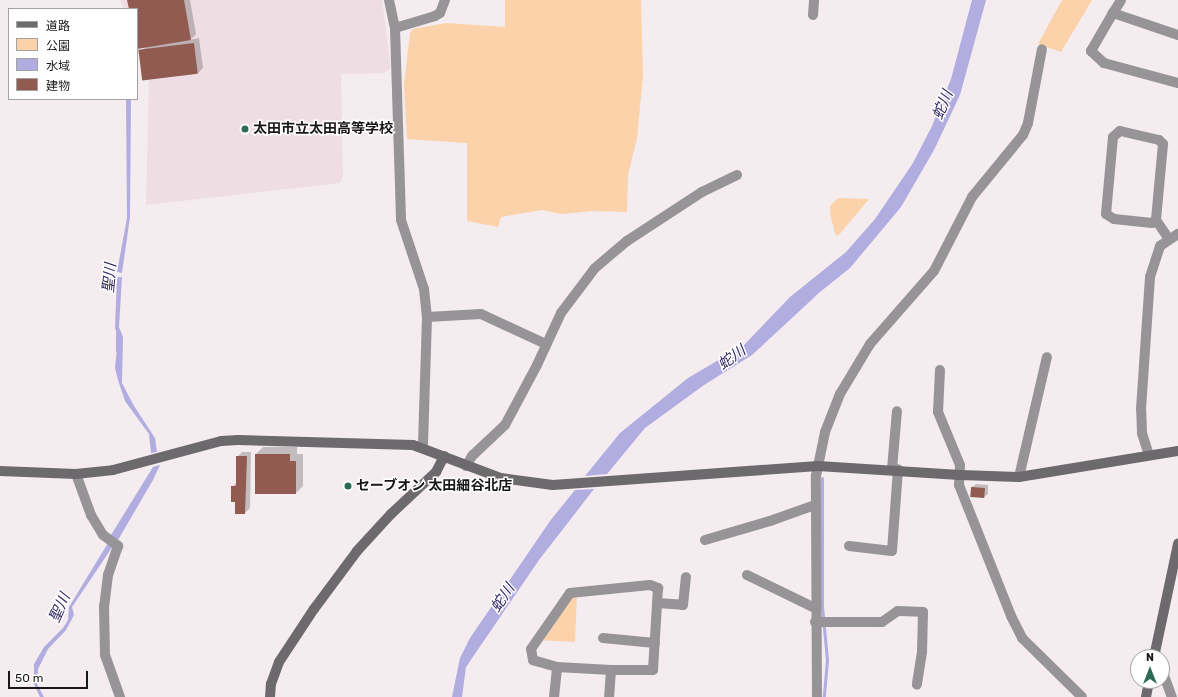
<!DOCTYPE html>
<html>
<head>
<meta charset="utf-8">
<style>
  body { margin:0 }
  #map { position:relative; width:1178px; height:697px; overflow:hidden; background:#f4ecee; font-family:Rubik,"Noto Sans JP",sans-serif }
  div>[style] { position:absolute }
  .built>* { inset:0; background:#eedee3 }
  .green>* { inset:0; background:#fbd2aa }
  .water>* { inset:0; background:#b1ade1 }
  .shadow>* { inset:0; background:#0003 }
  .stream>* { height:3px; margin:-1.5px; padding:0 1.5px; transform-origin:1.5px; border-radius:1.5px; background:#b1ade1 }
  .building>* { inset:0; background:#915b51; transform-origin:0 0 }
  .street>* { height:10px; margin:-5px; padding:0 5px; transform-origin:5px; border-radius:5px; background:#969496 }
  .secondary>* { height:10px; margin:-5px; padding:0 5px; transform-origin:5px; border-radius:5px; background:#6c6a6d }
  .dots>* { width:11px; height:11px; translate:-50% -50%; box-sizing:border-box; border:2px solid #fff; border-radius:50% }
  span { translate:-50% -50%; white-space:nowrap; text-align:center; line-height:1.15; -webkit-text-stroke:3px #fff; paint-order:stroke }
  .poi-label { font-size:14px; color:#191717; font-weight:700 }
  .left { translate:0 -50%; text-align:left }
  .water-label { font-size:15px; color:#322663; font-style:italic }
  .legend { position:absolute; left:8px; top:8px; width:130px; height:92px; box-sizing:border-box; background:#fff; border:1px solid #a3a2a2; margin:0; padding:5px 7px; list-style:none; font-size:12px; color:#191717 }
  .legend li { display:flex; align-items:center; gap:8px; height:20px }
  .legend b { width:20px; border:1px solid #a3a2a2 }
  .north { position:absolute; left:1130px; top:649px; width:40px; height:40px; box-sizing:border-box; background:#fff; border:1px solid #a3a2a2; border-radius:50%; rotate:0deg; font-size:11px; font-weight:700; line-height:16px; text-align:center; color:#191717 }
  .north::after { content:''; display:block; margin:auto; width:14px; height:18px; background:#2d6b58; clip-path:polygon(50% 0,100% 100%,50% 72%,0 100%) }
  .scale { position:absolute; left:8px; top:671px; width:80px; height:18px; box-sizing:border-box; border:2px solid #191717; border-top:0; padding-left:5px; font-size:12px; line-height:14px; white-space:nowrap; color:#191717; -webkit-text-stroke:3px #fff; paint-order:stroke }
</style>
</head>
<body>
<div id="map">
  <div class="built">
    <div style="clip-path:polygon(120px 0,382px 0,391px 68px,384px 73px,341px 74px,343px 177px,340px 183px,146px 205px,149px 82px,143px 52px,137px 38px,137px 9px,124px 9px)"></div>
  </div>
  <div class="green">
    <div style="clip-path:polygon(505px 0,641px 0,643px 76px,637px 138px,628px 175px,627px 212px,594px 211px,561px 214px,542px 210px,501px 217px,498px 227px,467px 221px,467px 143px,407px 139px,404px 85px,410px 33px,413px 29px,446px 23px,505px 27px)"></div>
    <div style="clip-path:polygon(1062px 0,1092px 0,1061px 52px,1038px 44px)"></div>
    <div style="clip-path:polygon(838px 198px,869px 199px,838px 236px,835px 234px,830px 213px,830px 206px)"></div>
    <div style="clip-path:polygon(577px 592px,575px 642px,538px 640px)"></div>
  </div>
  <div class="water">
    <div style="clip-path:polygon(972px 0,986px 0,960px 95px,934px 150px,901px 207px,850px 268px,820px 292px,752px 355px,704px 385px,645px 428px,607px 474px,585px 476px,620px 433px,688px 378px,744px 345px,790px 297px,846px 252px,875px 219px,913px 163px,932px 126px,951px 79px)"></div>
    <div style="clip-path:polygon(126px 99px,131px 100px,130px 217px,122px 273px,117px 272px,127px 218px)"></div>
    <div style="clip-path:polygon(117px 277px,122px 277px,119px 327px,123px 337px,122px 383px,134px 406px,155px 438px,157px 452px,151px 453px,149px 434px,125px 401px,118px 380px,115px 368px,118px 338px,115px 328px)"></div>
    <div style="clip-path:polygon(160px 465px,153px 480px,118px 540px,111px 535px,153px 467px)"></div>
    <div style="clip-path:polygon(594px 489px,539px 560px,466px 667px,462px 697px,452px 697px,460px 658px,470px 638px,550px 521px,575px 490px)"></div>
    <div style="clip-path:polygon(108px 543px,113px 546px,72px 607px,74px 615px,66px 630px,48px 649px,38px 669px,37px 684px,44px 697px,40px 697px,34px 684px,34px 664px,44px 647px,63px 628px,68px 620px,69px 607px)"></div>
  </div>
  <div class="shadow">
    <div style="clip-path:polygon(128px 0,190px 0,196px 34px,190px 40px,199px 38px,203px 68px,198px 73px,140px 53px,146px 47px,137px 9px,130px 9px)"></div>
    <div style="clip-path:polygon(263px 447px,297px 447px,297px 454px,303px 454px,303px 486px,296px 493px,256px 454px)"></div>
    <div style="clip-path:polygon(242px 452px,251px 452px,250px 508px,245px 513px,236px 501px,232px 487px,237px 482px,237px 457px)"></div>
    <div style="clip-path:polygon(976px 484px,988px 485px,988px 494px,984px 497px,972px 496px,972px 487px)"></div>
  </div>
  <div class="stream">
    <div style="left:117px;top:332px;width:18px;rotate:90deg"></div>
    <div style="left:822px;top:478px;width:128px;rotate:90deg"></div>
    <div style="left:822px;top:606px;width:54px;rotate:84.7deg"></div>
    <div style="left:827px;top:660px;width:37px;rotate:95deg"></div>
  </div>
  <div class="building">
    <div style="clip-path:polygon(127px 0,184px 0,191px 40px,137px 49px,137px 9px,129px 9px)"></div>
    <div style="left:194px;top:43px;width:31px;height:56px;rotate:83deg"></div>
    <div style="clip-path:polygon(255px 454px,290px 454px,290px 461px,296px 461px,296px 494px,255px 494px)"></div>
    <div style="clip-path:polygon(236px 456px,247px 456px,245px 514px,235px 514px,235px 502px,231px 502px,231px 486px,236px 486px)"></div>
    <div style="left:971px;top:487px;width:14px;height:10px;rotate:4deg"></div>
  </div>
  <div class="street">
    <div style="left:389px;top:0;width:29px;rotate:78deg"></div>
    <div style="left:395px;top:28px;width:192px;rotate:88.2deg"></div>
    <div style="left:401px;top:220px;width:73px;rotate:71.6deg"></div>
    <div style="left:424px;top:289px;width:28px;rotate:84deg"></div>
    <div style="left:427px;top:317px;width:130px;rotate:91.8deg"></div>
    <div style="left:1113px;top:13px;width:15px;rotate:-58deg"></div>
    <div style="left:813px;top:15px;width:15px;rotate:-86deg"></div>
    <div style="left:395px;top:28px;width:42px;rotate:-16.7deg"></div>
    <div style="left:435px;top:16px;width:6px;rotate:-31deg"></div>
    <div style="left:440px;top:13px;width:14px;rotate:-69deg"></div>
    <div style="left:1178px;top:35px;width:69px;rotate:-161.3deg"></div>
    <div style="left:1113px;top:13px;width:44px;rotate:120.1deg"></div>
    <div style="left:1091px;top:51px;width:18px;rotate:43deg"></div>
    <div style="left:1104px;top:63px;width:77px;rotate:15.1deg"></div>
    <div style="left:1156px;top:220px;width:5px;rotate:143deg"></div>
    <div style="left:1152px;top:223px;width:38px;rotate:-174deg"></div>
    <div style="left:1114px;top:219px;width:9px;rotate:-148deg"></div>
    <div style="left:1106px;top:214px;width:77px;rotate:-84.8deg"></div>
    <div style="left:1113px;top:137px;width:9px;rotate:-41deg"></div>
    <div style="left:1120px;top:131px;width:40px;rotate:13deg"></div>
    <div style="left:1159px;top:140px;width:6px;rotate:45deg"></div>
    <div style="left:1163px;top:144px;width:76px;rotate:95.3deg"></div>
    <div style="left:1156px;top:220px;width:23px;rotate:56deg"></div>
    <div style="left:427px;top:317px;width:54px;rotate:-3.2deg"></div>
    <div style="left:481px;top:314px;width:72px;rotate:24.8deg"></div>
    <div style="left:940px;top:370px;width:42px;rotate:92.7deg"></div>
    <div style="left:938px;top:412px;width:57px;rotate:67.5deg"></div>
    <div style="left:960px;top:465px;width:20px;rotate:93deg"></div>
    <div style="left:959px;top:485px;width:141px;rotate:68.3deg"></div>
    <div style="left:1011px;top:616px;width:25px;rotate:63deg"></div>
    <div style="left:1022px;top:638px;width:84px;rotate:44.5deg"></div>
    <div style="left:1149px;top:455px;width:23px;rotate:-108deg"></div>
    <div style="left:1142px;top:433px;width:24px;rotate:-92deg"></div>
    <div style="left:1141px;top:409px;width:132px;rotate:-86.1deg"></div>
    <div style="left:1150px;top:277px;width:33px;rotate:-72deg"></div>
    <div style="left:1160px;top:246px;width:22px;rotate:-34deg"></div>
    <div style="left:466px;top:466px;width:12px;rotate:-59deg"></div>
    <div style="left:472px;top:456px;width:45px;rotate:-43.2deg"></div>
    <div style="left:505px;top:425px;width:68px;rotate:-61.9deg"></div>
    <div style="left:537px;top:365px;width:57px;rotate:-65.2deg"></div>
    <div style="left:561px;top:313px;width:56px;rotate:-52.9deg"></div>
    <div style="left:595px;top:268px;width:42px;rotate:-40.2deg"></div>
    <div style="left:627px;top:241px;width:90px;rotate:-33.2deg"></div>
    <div style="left:702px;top:192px;width:39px;rotate:-26deg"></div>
    <div style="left:892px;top:469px;width:58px;rotate:-85.1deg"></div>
    <div style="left:76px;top:474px;width:44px;rotate:69.9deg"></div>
    <div style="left:91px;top:515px;width:23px;rotate:59deg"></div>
    <div style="left:103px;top:535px;width:19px;rotate:36deg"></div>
    <div style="left:118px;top:546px;width:31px;rotate:109deg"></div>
    <div style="left:108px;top:575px;width:31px;rotate:97deg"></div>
    <div style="left:104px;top:606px;width:49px;rotate:88.8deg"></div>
    <div style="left:105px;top:655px;width:45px;rotate:70.3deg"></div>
    <div style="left:1019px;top:477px;width:123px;rotate:-76.9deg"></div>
    <div style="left:705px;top:540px;width:68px;rotate:-16.3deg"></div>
    <div style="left:770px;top:521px;width:48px;rotate:-19.6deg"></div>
    <div style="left:849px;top:546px;width:43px;rotate:6.6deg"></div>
    <div style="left:892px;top:551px;width:82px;rotate:-85.8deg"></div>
    <div style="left:747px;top:575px;width:76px;rotate:25.9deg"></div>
    <div style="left:657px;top:603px;width:26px;rotate:4deg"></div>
    <div style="left:683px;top:605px;width:28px;rotate:-84deg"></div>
    <div style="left:815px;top:622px;width:67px"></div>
    <div style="left:882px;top:622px;width:19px;rotate:-35deg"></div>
    <div style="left:898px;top:611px;width:25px;rotate:2deg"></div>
    <div style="left:923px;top:612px;width:40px;rotate:91.4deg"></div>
    <div style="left:922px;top:652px;width:33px;rotate:99deg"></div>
    <div style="left:603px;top:638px;width:52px;rotate:5.5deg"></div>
    <div style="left:557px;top:667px;width:25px;rotate:-164deg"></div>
    <div style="left:533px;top:660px;width:11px;rotate:-100deg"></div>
    <div style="left:531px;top:649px;width:68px;rotate:-55.1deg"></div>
    <div style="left:570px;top:593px;width:80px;rotate:-5.7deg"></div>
    <div style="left:650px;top:585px;width:9px;rotate:21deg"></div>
    <div style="left:658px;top:588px;width:82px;rotate:93.5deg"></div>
    <div style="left:653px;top:670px;width:42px;rotate:180deg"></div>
    <div style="left:1162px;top:670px;width:29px;rotate:70deg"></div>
    <div style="left:554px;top:697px;width:30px;rotate:-84deg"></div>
    <div style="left:557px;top:667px;width:54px;rotate:3.2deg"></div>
    <div style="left:611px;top:670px;width:27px;rotate:94deg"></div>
    <div style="left:817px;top:697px;width:221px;rotate:-90.3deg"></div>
    <div style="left:816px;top:476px;width:45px;rotate:-78.4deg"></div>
    <div style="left:825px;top:432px;width:41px;rotate:-68.5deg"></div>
    <div style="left:840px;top:394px;width:58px;rotate:-59deg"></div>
    <div style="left:870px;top:344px;width:97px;rotate:-48.8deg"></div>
    <div style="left:934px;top:271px;width:83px;rotate:-62.8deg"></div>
    <div style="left:972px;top:197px;width:80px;rotate:-50.6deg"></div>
    <div style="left:1023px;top:135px;width:13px;rotate:-67deg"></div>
    <div style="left:1028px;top:123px;width:75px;rotate:-79.3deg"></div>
  </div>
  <div class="secondary">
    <div style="left:0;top:471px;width:76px;rotate:2.3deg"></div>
    <div style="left:76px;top:474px;width:37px;rotate:-6deg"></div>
    <div style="left:113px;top:470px;width:112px;rotate:-15deg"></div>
    <div style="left:221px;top:441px;width:17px;rotate:-3deg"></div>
    <div style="left:238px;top:440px;width:175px;rotate:1.6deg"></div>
    <div style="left:413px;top:445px;width:94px;rotate:20.6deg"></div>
    <div style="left:501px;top:478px;width:52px;rotate:7.7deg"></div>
    <div style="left:553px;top:485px;width:266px;rotate:-4.1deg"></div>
    <div style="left:818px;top:466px;width:142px;rotate:3.6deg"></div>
    <div style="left:960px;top:475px;width:59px;rotate:1.9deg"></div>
    <div style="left:1019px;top:477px;width:161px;rotate:-9.3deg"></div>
    <div style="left:1154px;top:657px;width:116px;rotate:-78deg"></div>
    <div style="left:270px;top:697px;width:13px;rotate:-86deg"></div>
    <div style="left:271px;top:684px;width:23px;rotate:-70deg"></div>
    <div style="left:279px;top:662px;width:64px;rotate:-56.6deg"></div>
    <div style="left:314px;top:609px;width:72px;rotate:-53.4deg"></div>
    <div style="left:357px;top:551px;width:50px;rotate:-47.4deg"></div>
    <div style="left:391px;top:514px;width:62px;rotate:-43deg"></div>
    <div style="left:436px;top:472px;width:18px;rotate:-63deg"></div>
    <div style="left:1146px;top:697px;width:16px;rotate:-79deg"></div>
  </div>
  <div class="dots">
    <div style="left:245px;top:129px;background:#2d6b58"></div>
    <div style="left:348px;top:486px;background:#2d6b58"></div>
  </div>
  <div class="poi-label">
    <span class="left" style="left:253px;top:129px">太田市立太田高等学校</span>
    <span class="left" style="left:356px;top:486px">セーブオン 太田細谷北店</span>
  </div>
  <div class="water-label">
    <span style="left:943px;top:105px;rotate:-68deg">蛇川</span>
    <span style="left:110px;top:278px;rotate:-85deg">聖川</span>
    <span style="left:732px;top:358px;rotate:-36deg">蛇川</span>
    <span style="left:503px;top:598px;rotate:-56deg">蛇川</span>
    <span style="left:60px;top:608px;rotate:-66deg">聖川</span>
  </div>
  <ul class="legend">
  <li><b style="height:5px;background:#6c6a6d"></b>道路</li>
  <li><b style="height:11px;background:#fbd2aa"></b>公園</li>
  <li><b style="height:11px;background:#b1ade1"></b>水域</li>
  <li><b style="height:11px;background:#915b51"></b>建物</li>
  </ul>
  <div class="north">N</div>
  <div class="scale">50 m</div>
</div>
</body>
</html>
